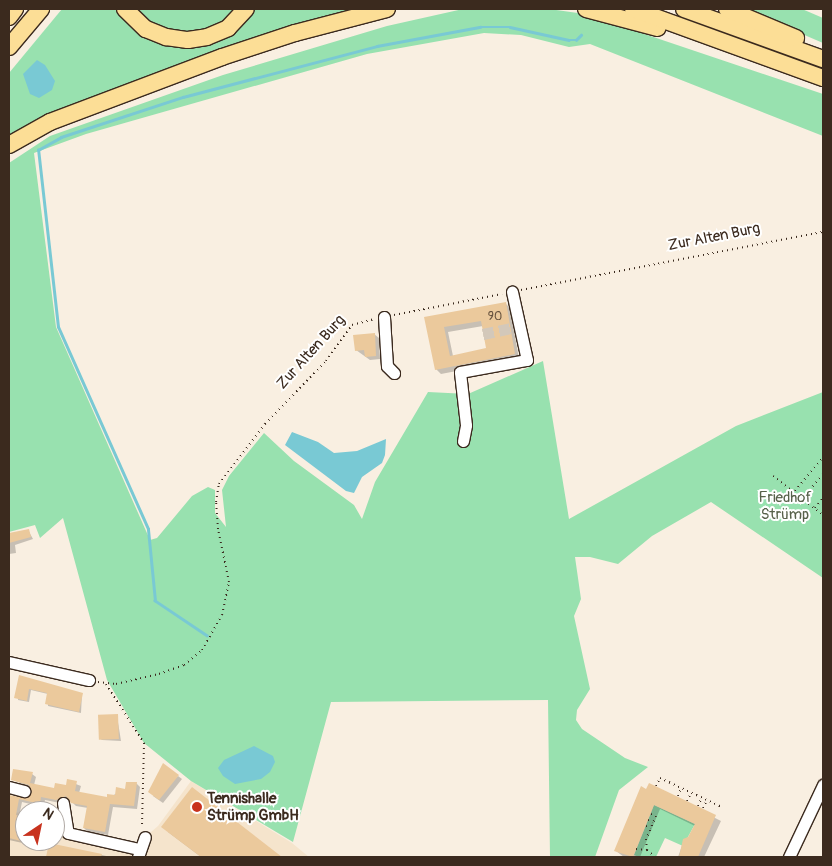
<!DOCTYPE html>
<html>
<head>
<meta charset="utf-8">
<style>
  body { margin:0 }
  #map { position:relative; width:832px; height:866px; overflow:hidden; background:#f9efe1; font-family:Pangolin,sans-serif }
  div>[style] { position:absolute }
  .built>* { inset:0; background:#f5e4cc }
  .green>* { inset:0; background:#98e1af }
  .water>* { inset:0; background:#79c9d4 }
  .shadow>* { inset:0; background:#0003 }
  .stream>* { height:2.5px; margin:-1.25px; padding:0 1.25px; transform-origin:1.25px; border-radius:1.25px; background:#79c9d4 }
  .building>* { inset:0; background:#ebc99c; transform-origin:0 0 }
  .minor-tunnel>* { height:11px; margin-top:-5.5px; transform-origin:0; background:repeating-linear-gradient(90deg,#d3c8ba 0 11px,transparent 0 16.5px) }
  .path>* { height:2px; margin-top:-1px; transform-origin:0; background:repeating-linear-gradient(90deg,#3b2a1e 0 1px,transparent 0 5px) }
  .roads { filter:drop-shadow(1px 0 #3b2a1e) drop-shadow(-1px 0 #3b2a1e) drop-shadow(0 1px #3b2a1e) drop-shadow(0 -1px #3b2a1e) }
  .minor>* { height:11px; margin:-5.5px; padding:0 5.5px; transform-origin:5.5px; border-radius:5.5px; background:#fff }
  .highway>* { height:16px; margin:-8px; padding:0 8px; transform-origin:8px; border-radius:8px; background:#fcde96 }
  .dots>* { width:14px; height:14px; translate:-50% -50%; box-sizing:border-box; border:2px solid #fff; border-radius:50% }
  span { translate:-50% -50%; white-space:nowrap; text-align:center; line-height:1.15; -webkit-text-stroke:4px #fff; paint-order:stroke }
  .number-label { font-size:12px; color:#67523e }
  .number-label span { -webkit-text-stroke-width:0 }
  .street-label { font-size:15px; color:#3b2a1e }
  .park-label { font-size:15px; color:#57614a }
  .poi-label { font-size:15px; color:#3b2a1e; font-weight:700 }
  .left { translate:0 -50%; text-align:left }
  .frame { position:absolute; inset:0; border:10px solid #3b2a1e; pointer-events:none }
  .north { position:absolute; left:15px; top:801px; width:50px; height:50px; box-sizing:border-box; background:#fff; border:1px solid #b1aaa5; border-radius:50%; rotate:34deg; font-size:14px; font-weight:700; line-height:20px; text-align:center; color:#3b2a1e }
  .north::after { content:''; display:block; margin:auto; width:18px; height:22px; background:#c8321e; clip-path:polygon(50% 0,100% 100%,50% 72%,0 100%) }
</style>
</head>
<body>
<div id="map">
  <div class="built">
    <div style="clip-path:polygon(191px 781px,292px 843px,309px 857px,9px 857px,9px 811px,25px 814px,25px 841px,55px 841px,55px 821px,65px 823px,68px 836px,130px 850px,158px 826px)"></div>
  </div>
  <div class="green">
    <div style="clip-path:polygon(62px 9px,379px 9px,9px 140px,9px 73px)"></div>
    <div style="clip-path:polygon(463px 9px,549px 9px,585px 14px,823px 94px,823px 136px,590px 44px,569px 47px,521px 35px,484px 33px,367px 54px,86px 134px,34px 153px,56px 327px,150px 540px,157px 538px,192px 496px,208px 487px,215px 490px,215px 513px,226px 527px,222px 490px,229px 476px,264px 433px,294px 461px,354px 505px,362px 519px,375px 482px,428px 392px,468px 394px,543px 361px,569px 519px,736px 426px,823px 392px,823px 578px,711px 502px,652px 536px,618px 564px,590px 557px,575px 557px,581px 599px,574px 616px,590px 689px,577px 710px,576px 720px,582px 729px,625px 758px,648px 767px,619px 790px,595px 857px,550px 857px,548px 700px,331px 702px,293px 842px,191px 781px,144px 743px,107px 680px,63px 518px,40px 538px,35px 525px,9px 532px,9px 163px,50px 136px,223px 75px,387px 26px)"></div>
    <div style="clip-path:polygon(744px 9px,802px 9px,823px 18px,823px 43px)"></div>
    <div style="clip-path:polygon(654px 805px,695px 824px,683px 846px,665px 838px,656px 857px,639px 857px,634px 855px)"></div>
  </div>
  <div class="water">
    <div style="clip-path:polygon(37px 60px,45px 65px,55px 81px,52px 90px,39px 98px,30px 94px,23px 74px)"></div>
    <div style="clip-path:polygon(292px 432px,318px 442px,334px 453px,357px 451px,386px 439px,385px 455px,382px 463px,362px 477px,354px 493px,346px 491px,285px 445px)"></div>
    <div style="clip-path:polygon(254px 746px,273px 756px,275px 762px,270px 772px,261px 779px,235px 784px,223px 776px,218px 768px,224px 760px)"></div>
  </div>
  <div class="shadow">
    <div style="clip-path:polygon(evenodd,505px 303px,510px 308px,519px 359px,441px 374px,436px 369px,425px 318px,505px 303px,483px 326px,488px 349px,453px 356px,448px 332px,483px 326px)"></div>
    <div style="clip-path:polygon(374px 334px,379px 338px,380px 359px,370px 360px,356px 350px)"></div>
    <div style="clip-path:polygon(28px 530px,33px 539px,15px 545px,16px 553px,9px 554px,9px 535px)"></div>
    <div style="clip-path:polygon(20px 677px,82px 694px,81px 713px,48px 706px,48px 694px,31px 690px,29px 702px,18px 700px)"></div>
    <div style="clip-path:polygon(117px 716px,121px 741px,102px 740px,99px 738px)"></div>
    <div style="clip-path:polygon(32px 774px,36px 777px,34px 785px,55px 789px,67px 787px,68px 781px,81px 786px,79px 793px,108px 798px,136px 783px,140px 787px,137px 809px,113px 807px,108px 835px,88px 832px,84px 828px,88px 808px,76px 806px,69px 799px,60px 803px,45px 800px,43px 807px,22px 802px,19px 817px,25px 818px,25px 841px,37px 841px,36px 846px,9px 840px,9px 796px,26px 800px,33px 793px,31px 788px,12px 779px)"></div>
    <div style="clip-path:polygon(178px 776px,182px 779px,163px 803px,153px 796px)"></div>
    <div style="clip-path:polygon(650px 785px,721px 821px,704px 857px,678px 857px,684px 840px,689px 838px,695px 826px,660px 809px,640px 857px,624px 857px,616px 851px)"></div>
    <div style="clip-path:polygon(192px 789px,280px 857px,201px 857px,168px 832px)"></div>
    <div style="clip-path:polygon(50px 844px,111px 857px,47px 857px)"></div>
  </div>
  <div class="stream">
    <div style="left:207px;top:636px;width:63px;rotate:-146.1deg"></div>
    <div style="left:155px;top:601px;width:72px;rotate:-95.6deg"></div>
    <div style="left:148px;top:529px;width:221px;rotate:-114deg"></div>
    <div style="left:58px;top:327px;width:178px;rotate:-96.4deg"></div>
    <div style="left:38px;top:150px;width:26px;rotate:-29deg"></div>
    <div style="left:61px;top:137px;width:128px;rotate:-18.2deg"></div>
    <div style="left:183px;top:97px;width:201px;rotate:-14.7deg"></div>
    <div style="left:377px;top:46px;width:105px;rotate:-10.5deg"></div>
    <div style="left:480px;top:27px;width:30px"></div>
    <div style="left:510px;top:27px;width:60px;rotate:12.4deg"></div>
    <div style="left:569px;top:40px;width:7px"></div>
    <div style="left:576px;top:40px;width:7px;rotate:-45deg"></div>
  </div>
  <div class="building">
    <div style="clip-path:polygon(evenodd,506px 302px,515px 354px,435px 370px,424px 317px,506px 302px,481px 321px,486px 348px,450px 356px,444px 327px,481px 321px)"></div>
    <div style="clip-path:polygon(375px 333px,376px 356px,365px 357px,364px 350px,355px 351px,353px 335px)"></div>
    <div style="clip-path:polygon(29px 529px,31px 537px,9px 543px,9px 533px)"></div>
    <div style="clip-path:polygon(19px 675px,83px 693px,79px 712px,45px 704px,47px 693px,29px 689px,27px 701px,14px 698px)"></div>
    <div style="left:118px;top:714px;width:25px;height:20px;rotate:88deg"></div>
    <div style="clip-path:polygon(163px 763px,179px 775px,159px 800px,148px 792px)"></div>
    <div style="clip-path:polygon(13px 769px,33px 772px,30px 783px,54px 788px,55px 783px,66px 785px,67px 779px,77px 781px,75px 791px,107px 797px,107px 794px,115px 795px,116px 787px,125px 789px,126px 782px,137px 782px,134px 806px,110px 804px,105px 832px,83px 828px,87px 806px,71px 803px,66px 796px,56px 800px,41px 797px,40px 804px,19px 799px,16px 815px,25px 817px,25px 842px,9px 838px,9px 795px,25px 798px,31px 792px,29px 785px,11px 780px)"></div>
    <div style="clip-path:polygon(649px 783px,716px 815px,698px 857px,679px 857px,683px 839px,688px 837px,695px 824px,654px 805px,633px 857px,614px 851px,641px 786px,646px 789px)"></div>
    <div style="clip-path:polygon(192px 787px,282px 857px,201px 857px,161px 827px)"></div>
    <div style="clip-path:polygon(49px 843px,102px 854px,101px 857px,46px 857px)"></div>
  </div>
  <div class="minor-tunnel">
    <div style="left:483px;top:334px;width:29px;rotate:-12deg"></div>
  </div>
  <div class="path">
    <div style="left:521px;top:290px;width:308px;rotate:-10.9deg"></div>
    <div style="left:394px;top:315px;width:110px;rotate:-11deg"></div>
    <div style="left:773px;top:476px;width:63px;rotate:38deg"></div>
    <div style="left:795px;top:491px;width:44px;rotate:-50.5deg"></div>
    <div style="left:803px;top:498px;width:31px;rotate:-50deg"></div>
    <div style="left:815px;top:508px;width:13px;rotate:-51deg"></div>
    <div style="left:98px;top:682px;width:18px;rotate:6deg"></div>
    <div style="left:116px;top:684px;width:44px;rotate:-13.1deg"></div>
    <div style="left:159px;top:674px;width:27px;rotate:-20deg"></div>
    <div style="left:184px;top:665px;width:23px;rotate:-40deg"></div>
    <div style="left:202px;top:650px;width:40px;rotate:-60.3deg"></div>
    <div style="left:222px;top:615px;width:34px;rotate:-78deg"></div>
    <div style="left:229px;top:582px;width:54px;rotate:-101.7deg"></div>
    <div style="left:218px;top:529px;width:27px;rotate:-94deg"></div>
    <div style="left:216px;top:502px;width:18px;rotate:-81deg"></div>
    <div style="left:219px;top:484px;width:76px;rotate:-52.5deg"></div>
    <div style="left:265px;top:424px;width:88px;rotate:-45.9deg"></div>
    <div style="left:326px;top:361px;width:44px;rotate:-54.2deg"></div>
    <div style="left:352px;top:325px;width:23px;rotate:-15deg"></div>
    <div style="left:106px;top:684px;width:70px;rotate:57.2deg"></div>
    <div style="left:144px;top:743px;width:84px;rotate:91.4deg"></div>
    <div style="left:656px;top:786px;width:9px;rotate:-63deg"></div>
    <div style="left:660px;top:778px;width:68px;rotate:25.1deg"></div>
    <div style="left:678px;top:796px;width:9px;rotate:-69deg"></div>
    <div style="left:687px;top:801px;width:9px;rotate:-63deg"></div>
    <div style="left:698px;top:806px;width:10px;rotate:-66deg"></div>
    <div style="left:703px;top:808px;width:9px;rotate:-63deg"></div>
    <div style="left:651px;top:814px;width:5px;rotate:22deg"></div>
    <div style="left:656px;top:816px;width:25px;rotate:113deg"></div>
    <div style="left:646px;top:839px;width:11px;rotate:85deg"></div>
    <div style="left:647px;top:850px;width:11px;rotate:41deg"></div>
    <div style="left:648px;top:820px;width:5px;rotate:22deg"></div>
    <div style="left:646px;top:826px;width:5px;rotate:22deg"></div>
    <div style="left:636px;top:849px;width:11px;rotate:5deg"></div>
  </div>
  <div class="roads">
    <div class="minor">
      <div style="left:384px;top:317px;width:49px;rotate:86.5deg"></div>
      <div style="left:387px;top:366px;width:10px;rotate:45deg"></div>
      <div style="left:463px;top:441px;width:16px;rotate:-79deg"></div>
      <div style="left:466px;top:425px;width:53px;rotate:-96.5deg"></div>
      <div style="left:460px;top:372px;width:68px;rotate:-10.2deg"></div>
      <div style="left:527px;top:360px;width:70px;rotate:-102.4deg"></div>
      <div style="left:9px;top:662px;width:82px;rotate:12.7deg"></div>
      <div style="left:9px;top:787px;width:16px;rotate:15deg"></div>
      <div style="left:63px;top:803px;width:30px;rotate:81deg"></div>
      <div style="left:68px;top:833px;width:73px;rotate:12.7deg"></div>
      <div style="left:138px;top:857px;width:21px;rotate:-71deg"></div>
      <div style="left:789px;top:857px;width:80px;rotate:-64.7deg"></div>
    </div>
    <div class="highway">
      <div style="left:125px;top:9px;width:29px;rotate:44deg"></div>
      <div style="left:146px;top:29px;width:22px;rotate:22deg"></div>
      <div style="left:166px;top:37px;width:22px;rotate:8deg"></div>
      <div style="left:188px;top:40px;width:19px;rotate:-9deg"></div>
      <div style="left:207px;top:37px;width:23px;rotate:-23deg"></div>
      <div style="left:228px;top:28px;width:26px;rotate:-47deg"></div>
      <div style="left:586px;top:9px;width:74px;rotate:14.8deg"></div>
      <div style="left:633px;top:9px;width:202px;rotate:20deg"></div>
      <div style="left:684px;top:9px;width:148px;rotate:19.8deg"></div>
      <div style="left:727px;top:9px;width:75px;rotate:22.8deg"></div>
      <div style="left:9px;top:17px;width:10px;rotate:-53deg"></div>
      <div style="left:9px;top:47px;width:50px;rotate:-49.9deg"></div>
      <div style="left:9px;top:145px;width:47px;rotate:-29.3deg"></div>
      <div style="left:50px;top:122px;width:184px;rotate:-20.7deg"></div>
      <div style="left:222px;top:57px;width:77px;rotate:-18.2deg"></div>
      <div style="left:295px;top:33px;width:95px;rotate:-14.6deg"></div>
    </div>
  </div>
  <div class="dots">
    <div style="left:197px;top:807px;background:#c8321e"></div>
  </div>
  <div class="number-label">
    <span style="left:495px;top:317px">90</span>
  </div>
  <div class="street-label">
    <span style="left:714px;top:237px;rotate:-11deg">Zur Alten Burg</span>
    <span style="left:311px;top:352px;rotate:-48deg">Zur Alten Burg</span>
  </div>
  <div class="park-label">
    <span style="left:785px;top:506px">Friedhof<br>Strümp</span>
  </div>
  <div class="poi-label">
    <span class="left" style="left:207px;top:807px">Tennishalle<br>Strümp GmbH</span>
  </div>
  <div class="frame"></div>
  <div class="north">N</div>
</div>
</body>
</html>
